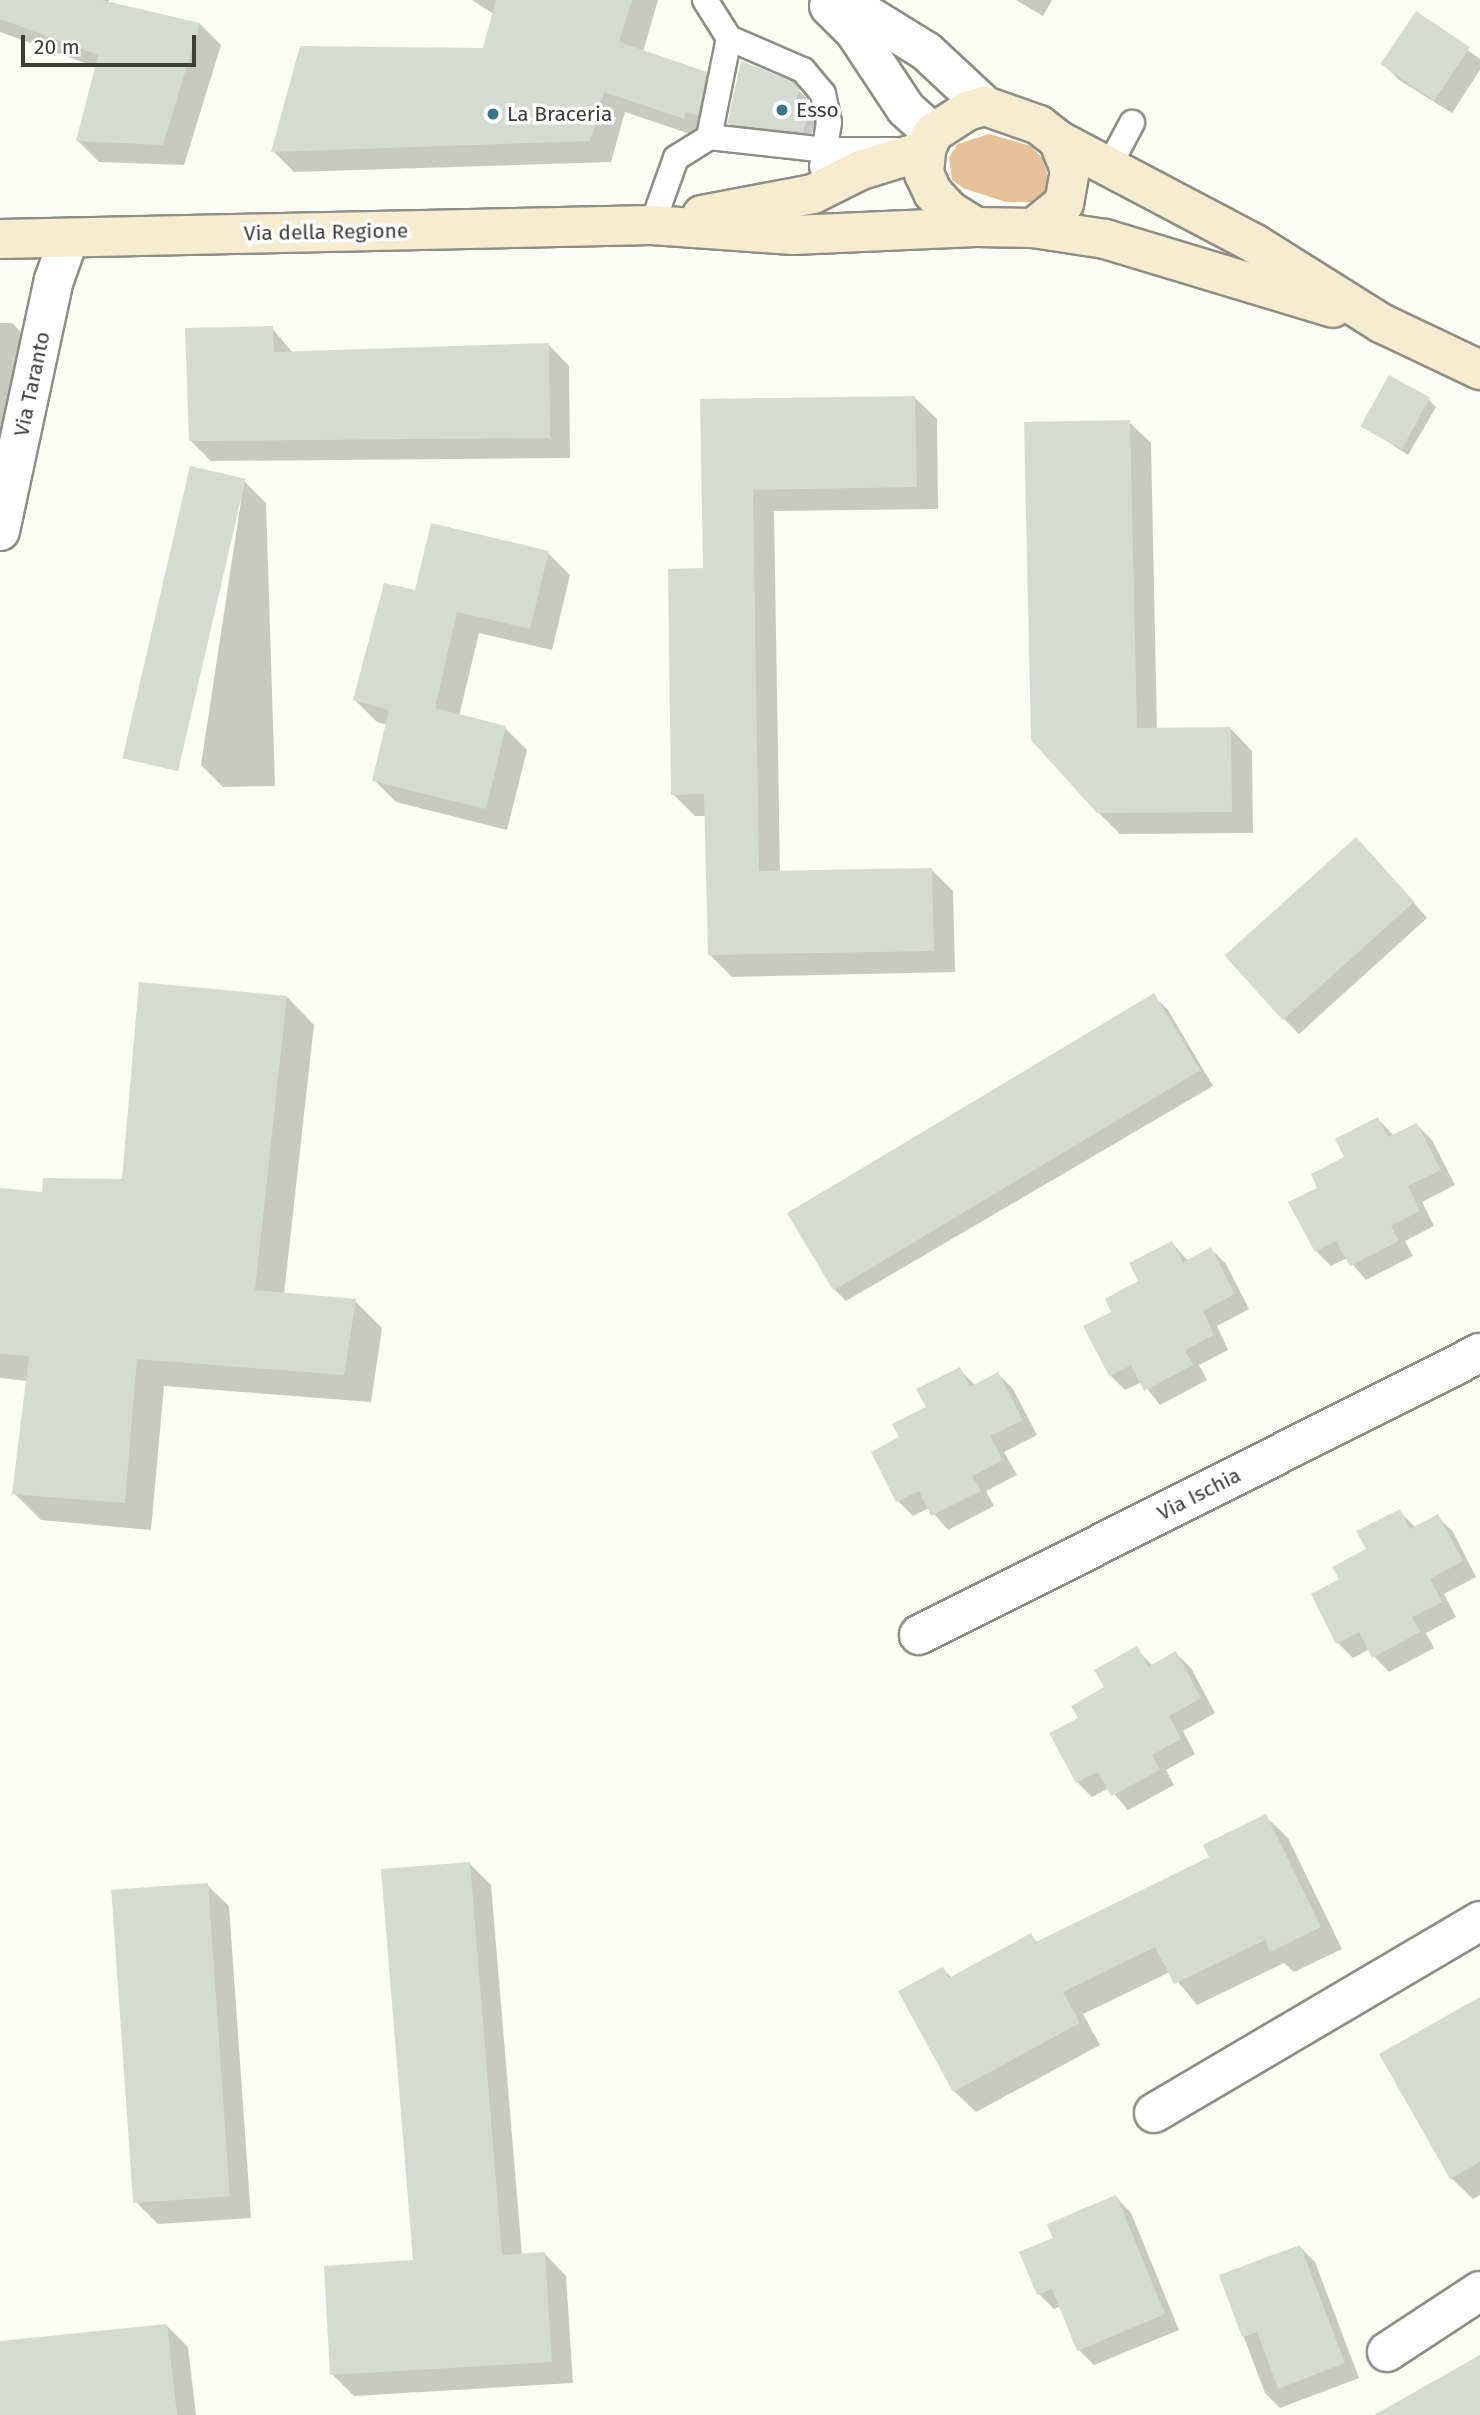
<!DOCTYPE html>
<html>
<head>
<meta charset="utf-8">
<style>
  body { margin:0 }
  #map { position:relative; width:1480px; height:2415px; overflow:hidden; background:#fbfcf3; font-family:"Fira Sans",sans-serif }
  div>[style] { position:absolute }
  .green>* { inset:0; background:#e6c098 }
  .shadow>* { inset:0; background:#0003 }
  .building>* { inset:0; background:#d5dbd3; transform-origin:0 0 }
  .roads { filter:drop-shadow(2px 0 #8d8e86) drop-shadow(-2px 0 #8d8e86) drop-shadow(0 2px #8d8e86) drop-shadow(0 -2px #8d8e86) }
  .service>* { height:24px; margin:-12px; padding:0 12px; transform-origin:12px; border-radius:12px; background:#fff }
  .minor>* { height:38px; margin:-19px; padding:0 19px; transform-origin:19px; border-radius:19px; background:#fff }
  .tertiary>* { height:38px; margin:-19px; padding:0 19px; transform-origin:19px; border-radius:19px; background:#fff }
  .secondary>* { height:38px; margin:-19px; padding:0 19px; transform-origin:19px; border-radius:19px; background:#f6ecd0 }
  .dots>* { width:19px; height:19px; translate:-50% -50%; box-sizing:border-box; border:4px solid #fff; border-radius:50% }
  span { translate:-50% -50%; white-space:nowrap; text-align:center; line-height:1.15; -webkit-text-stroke:7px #fff; paint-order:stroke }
  .poi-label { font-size:21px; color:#3c3c39 }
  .left { translate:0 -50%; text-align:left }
  .street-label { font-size:21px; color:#3c3c39 }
  .scale { position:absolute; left:21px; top:35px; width:175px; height:32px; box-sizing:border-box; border:4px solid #3c3c39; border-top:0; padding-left:9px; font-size:21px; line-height:24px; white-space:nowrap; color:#3c3c39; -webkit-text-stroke:5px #fff; paint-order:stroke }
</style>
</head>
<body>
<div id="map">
  <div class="green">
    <div style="clip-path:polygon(989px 134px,1031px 146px,1046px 162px,1048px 193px,1038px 202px,1006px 202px,963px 188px,952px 180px,949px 157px,958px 144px)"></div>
  </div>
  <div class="shadow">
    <div style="clip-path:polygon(0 0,109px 0,108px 4px,200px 24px,221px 45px,184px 165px,99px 162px,78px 141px,96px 67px,0 32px)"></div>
    <div style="clip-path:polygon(472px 0,658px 0,643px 52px,706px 74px,727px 95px,705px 139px,625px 112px,611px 162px,294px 172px,273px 151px,550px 51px)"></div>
    <div style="clip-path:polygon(1016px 0,1052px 0,1043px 16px)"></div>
    <div style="clip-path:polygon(1417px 14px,1480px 59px,1480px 70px,1452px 113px,1399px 80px,1384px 65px)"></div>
    <div style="clip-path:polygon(793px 84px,806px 98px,803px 108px,817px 117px,810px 139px,736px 131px,729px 123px)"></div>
    <div style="clip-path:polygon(0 323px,12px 323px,33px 344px,0 487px)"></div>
    <div style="clip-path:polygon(272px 328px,293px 353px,549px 345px,569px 366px,570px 458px,211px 461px,190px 440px)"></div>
    <div style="clip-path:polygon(915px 398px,937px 419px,938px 509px,774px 511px,780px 872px,931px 869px,953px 891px,955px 972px,732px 977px,710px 955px,706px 816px,695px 816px,673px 794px,705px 570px,702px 400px)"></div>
    <div style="clip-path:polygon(1429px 400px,1436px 407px,1408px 455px,1362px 425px)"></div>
    <div style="clip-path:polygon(1129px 422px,1151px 443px,1157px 730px,1231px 729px,1252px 751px,1253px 833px,1120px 834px,1098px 812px)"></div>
    <div style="clip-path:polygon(244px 481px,266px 503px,275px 786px,223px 787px,201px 765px)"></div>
    <div style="clip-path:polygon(548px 553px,570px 575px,552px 650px,479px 633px,459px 716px,505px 728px,527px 750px,507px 830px,396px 802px,374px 780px,388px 725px,377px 722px,355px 700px,416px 593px)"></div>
    <div style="clip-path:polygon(1371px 854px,1427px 918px,1299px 1034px,1284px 1019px)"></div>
    <div style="clip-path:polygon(1153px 995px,1168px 1010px,1213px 1086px,846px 1301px,831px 1286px,789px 1212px)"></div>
    <div style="clip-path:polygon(287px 997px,314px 1025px,284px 1294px,355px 1301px,382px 1328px,371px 1402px,164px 1386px,151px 1530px,41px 1520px,14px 1493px,27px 1381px,0 1378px,0 1190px,43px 1194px,124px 1181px)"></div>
    <div style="clip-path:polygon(1378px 1119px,1394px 1136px,1417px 1125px,1432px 1140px,1455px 1185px,1422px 1202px,1434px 1226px,1405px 1241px,1413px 1256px,1366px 1280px,1347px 1258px,1331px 1266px,1316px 1251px,1291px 1202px,1319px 1188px)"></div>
    <div style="clip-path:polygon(1172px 1243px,1188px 1261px,1211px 1249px,1226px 1264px,1249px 1309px,1217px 1326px,1228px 1350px,1199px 1365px,1207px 1380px,1160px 1405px,1142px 1382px,1125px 1390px,1110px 1375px,1086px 1327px,1113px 1312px)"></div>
    <div style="clip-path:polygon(959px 1369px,976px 1386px,998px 1374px,1013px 1389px,1037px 1435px,1004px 1452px,1017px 1475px,986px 1491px,994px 1506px,948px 1530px,929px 1508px,913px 1516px,898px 1501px,873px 1453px,902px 1438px)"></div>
    <div style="clip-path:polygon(1399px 1511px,1416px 1528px,1438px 1517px,1453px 1532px,1476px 1577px,1444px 1594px,1456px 1617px,1426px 1633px,1434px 1648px,1389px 1672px,1368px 1650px,1353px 1658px,1338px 1643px,1342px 1579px)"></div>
    <div style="clip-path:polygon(1136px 1649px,1153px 1666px,1176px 1653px,1191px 1668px,1215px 1713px,1183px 1731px,1195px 1754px,1166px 1770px,1174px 1785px,1128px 1810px,1109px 1788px,1092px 1797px,1077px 1782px,1080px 1719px)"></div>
    <div style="clip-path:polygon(1266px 1817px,1288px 1838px,1342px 1949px,1294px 1972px,1284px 1963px,1197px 2005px,1170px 1972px,1083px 2014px,1100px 2045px,976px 2112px,954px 2091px,943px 1969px,952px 1978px,1030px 1935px,1038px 1943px,1212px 1858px)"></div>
    <div style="clip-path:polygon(469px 1863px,491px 1885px,522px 2255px,545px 2254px,566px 2276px,573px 2383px,354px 2396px,332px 2374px,415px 2262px)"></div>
    <div style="clip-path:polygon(207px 1885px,229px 1906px,251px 2218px,158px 2224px,136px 2202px)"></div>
    <div style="clip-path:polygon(1480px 1999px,1480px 2195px,1473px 2199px,1451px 2178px)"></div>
    <div style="clip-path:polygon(1116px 2197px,1131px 2213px,1179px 2330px,1094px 2365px,1079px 2350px,1061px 2306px,1054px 2309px,1039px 2294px,1021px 2253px,1055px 2239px)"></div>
    <div style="clip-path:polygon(1300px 2247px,1315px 2262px,1359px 2378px,1280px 2408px,1265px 2393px,1221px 2276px)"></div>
    <div style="clip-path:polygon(166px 2325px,188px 2347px,196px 2415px,0 2415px,0 2343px)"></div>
  </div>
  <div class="building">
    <div style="clip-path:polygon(0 0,101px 0,200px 23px,163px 145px,76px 141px,98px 55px,0 19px)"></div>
    <div style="clip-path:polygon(496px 0,632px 0,619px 42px,707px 72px,698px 115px,686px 112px,684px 119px,604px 92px,590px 141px,271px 152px,300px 46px,483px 48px)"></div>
    <div style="left:1416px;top:11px;width:65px;height:64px;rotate:34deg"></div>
    <div style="clip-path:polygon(741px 61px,794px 82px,800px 89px,795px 103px,811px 108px,803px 132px,727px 124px)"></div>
    <div style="clip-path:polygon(273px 326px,274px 352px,549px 343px,550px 438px,189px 441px,185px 328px)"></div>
    <div style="left:1389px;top:375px;width:47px;height:59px;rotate:29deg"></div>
    <div style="clip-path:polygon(915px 396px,917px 487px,753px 490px,759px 871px,932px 868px,934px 951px,708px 955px,704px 794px,671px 795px,668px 569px,703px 568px,700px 399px)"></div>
    <div style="clip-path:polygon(1130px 420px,1137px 728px,1231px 727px,1232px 812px,1097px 813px,1031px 740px,1024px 422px)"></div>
    <div style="left:190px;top:466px;width:57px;height:300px;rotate:13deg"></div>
    <div style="clip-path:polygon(431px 523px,549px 551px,530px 629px,457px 612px,435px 708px,506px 726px,486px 809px,372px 781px,389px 710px,353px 700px,384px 583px,415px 590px)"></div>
    <div style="left:1356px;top:837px;width:87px;height:177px;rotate:48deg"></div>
    <div style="clip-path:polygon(139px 982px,287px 996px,255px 1290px,356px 1299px,344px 1375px,137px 1359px,125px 1503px,12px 1494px,29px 1356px,0 1354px,0 1188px,42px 1192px,43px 1178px,122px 1179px)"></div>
    <div style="left:1154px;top:993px;width:90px;height:428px;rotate:59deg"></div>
    <div style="clip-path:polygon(1378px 1117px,1388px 1137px,1417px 1123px,1441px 1170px,1408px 1186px,1420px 1211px,1391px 1226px,1399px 1241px,1350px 1266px,1336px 1241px,1315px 1252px,1288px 1202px,1317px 1188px,1311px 1174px,1344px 1157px,1335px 1139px)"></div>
    <div style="clip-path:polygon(1172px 1241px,1183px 1262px,1211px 1247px,1235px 1294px,1203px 1311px,1214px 1335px,1185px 1350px,1193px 1365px,1144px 1391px,1131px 1365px,1109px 1376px,1083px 1326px,1111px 1312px,1105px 1299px,1138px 1281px,1129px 1263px)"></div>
    <div style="clip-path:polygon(960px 1367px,970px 1387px,998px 1372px,1023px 1420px,990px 1436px,1003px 1460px,972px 1476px,981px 1491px,931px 1516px,919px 1491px,896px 1502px,871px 1452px,899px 1437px,892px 1424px,926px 1407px,916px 1389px)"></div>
    <div style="clip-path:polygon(1400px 1509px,1410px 1529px,1438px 1514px,1463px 1561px,1430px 1579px,1442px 1602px,1412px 1617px,1420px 1632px,1372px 1658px,1359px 1632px,1336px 1644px,1311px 1594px,1339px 1579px,1332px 1567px,1366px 1549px,1356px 1531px)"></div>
    <div style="clip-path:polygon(1137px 1646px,1148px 1667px,1176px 1651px,1201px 1698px,1169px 1716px,1181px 1739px,1152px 1755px,1160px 1770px,1111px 1796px,1098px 1772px,1076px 1783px,1049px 1733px,1078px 1718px,1071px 1706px,1104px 1687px,1094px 1670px)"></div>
    <div style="clip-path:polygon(1266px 1814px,1321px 1927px,1270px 1952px,1265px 1940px,1174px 1984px,1155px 1947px,1063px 1992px,1080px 2023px,953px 2092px,898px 1991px,943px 1967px,949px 1978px,1031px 1933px,1036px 1942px,1209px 1857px,1203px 1845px)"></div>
    <div style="clip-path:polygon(470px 1862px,502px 2255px,545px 2252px,552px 2362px,330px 2375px,324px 2266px,413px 2260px,381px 1869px)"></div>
    <div style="left:208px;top:1883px;width:314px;height:97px;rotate:86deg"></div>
    <div style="clip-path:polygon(1480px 1997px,1480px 2162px,1450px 2179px,1379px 2054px)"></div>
    <div style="clip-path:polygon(1116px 2195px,1165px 2314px,1077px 2351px,1052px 2289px,1037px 2295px,1019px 2252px,1053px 2238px,1047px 2224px)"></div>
    <div style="clip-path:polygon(1300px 2245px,1345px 2363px,1278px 2389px,1257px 2332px,1242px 2337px,1219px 2275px)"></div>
    <div style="clip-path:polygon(167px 2324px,177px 2415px,0 2415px,0 2341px)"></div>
    <div style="clip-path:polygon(1480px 2355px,1480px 2415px,1374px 2415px)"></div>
  </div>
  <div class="roads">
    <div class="service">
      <div style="left:705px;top:0;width:45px;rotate:57.7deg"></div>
      <div style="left:729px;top:38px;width:81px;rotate:23.4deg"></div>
      <div style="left:803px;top:70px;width:31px;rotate:50deg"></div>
      <div style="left:823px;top:94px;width:29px;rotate:78deg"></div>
      <div style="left:829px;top:122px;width:45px;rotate:99deg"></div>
      <div style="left:709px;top:137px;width:101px;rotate:-78.6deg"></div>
      <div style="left:1109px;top:166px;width:49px;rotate:-61.9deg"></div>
      <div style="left:652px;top:225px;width:71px;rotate:-70.3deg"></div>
      <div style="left:676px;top:158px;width:39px;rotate:-32deg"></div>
      <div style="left:709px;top:137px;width:119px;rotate:6.3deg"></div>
      <div style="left:827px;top:150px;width:68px"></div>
    </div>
    <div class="minor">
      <div style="left:0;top:531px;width:257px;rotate:-77.9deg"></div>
      <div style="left:54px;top:280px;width:45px;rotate:-70.3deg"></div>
      <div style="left:919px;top:1635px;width:628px;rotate:-26.69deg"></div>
      <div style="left:1154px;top:2113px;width:378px;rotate:-30.5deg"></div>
      <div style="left:1387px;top:2352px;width:111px;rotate:-33.3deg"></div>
    </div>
    <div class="tertiary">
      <div style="left:843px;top:0;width:97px;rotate:31.6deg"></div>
      <div style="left:926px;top:51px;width:81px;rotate:43deg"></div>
      <div style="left:829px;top:6px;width:37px;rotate:45deg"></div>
      <div style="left:855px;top:32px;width:92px;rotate:56.5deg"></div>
      <div style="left:906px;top:109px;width:36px;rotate:42deg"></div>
    </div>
    <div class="secondary">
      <div style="left:985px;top:106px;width:57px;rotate:19.4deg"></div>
      <div style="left:1039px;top:125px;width:24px;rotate:38deg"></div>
      <div style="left:1058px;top:140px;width:32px;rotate:68deg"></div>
      <div style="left:1070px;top:170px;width:34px;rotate:100deg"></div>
      <div style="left:1064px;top:203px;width:40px;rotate:141deg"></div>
      <div style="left:1033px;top:228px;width:57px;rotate:-179deg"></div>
      <div style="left:976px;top:227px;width:31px;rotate:-148deg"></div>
      <div style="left:950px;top:211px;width:25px;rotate:-133deg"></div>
      <div style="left:933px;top:193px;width:21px;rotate:-115deg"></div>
      <div style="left:924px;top:174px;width:24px;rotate:-85deg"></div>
      <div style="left:926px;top:150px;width:18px;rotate:-68deg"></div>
      <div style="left:933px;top:133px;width:40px;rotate:-32.9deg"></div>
      <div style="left:967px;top:111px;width:19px;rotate:-16deg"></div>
      <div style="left:1058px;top:140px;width:223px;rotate:27.8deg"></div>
      <div style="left:1255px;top:244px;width:149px;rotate:32.1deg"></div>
      <div style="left:1381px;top:323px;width:110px;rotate:25.4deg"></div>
      <div style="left:702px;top:215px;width:113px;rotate:-10.7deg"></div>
      <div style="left:813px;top:194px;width:54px;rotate:-26.6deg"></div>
      <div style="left:861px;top:170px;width:68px;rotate:-17.1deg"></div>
      <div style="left:1033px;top:228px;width:73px;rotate:8.7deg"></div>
      <div style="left:1105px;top:239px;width:238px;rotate:16.8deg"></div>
      <div style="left:0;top:239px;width:652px;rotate:-1.23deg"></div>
      <div style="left:652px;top:225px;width:141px;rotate:4.1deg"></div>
      <div style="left:793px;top:235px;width:183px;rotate:-2.5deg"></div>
    </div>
  </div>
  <div class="dots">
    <div style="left:782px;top:110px;background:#3b738e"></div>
    <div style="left:493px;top:114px;background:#3b738e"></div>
  </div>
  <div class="poi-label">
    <span class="left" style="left:796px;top:110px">Esso</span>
    <span class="left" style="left:507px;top:114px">La Braceria</span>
  </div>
  <div class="street-label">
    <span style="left:326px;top:232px;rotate:-1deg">Via della Regione</span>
    <span style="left:32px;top:384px;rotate:-78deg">Via Taranto</span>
    <span style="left:1199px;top:1494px;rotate:-27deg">Via Ischia</span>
  </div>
  <div class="scale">20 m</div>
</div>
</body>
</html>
